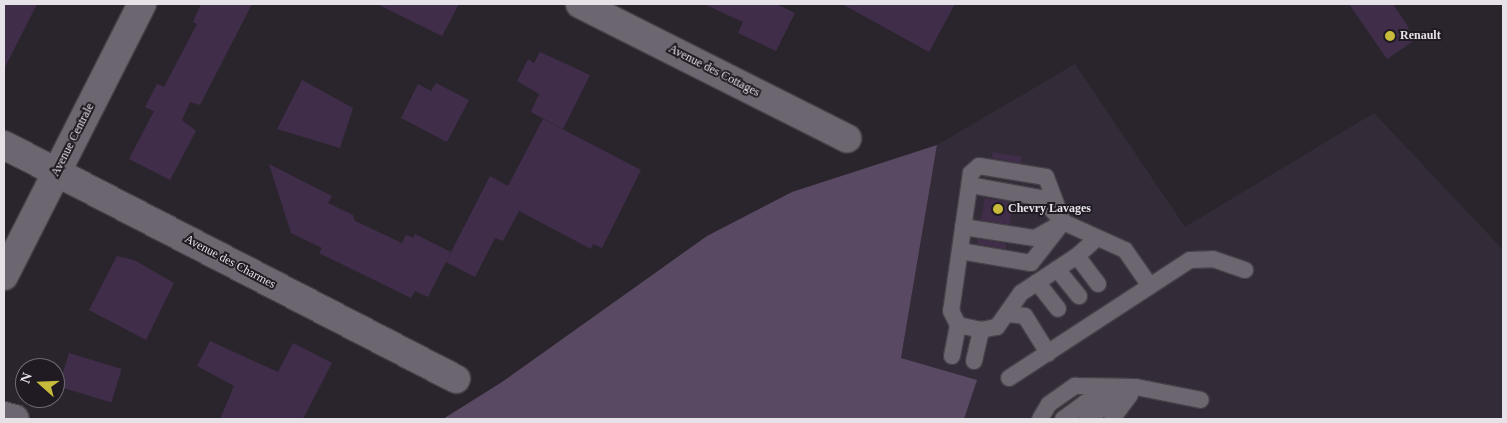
<!DOCTYPE html>
<html>
<head>
<meta charset="utf-8">
<style>
  body { margin:0 }
  #map { position:relative; width:1507px; height:423px; overflow:hidden; background:#2a252d; font-family:Georgia,serif }
  div>[style] { position:absolute }
  .built>* { inset:0; background:#342b39 }
  .green>* { inset:0; background:#594962 }
  .building>* { inset:0; background:#402d4a; transform-origin:0 0 }
  .roads { filter:drop-shadow(1px 0 #464148) drop-shadow(-1px 0 #464148) drop-shadow(0 1px #464148) drop-shadow(0 -1px #464148) }
  .lane>* { height:16px; margin:-8px; padding:0 8px; transform-origin:8px; border-radius:8px; background:#6c6670 }
  .street>* { height:28px; margin:-14px; padding:0 14px; transform-origin:14px; border-radius:14px; background:#6c6670 }
  .dots>* { width:14px; height:14px; translate:-50% -50%; box-sizing:border-box; border:2px solid #201b23; border-radius:50% }
  span { translate:-50% -50%; white-space:nowrap; text-align:center; line-height:1.15; -webkit-text-stroke:4px #201b23; paint-order:stroke }
  .poi-label { font-size:12px; color:#e6e2e8; font-weight:700 }
  .left { translate:0 -50%; text-align:left }
  .street-label { font-size:12px; color:#e6e2e8 }
  .frame { position:absolute; inset:0; border:5px solid #e6e2e8; pointer-events:none }
  .north { position:absolute; left:15px; top:358px; width:50px; height:50px; box-sizing:border-box; background:#201b23; border:1px solid #6f6b72; border-radius:50%; rotate:290deg; font-size:14px; font-weight:700; line-height:20px; text-align:center; color:#e6e2e8 }
  .north::after { content:''; display:block; margin:auto; width:18px; height:22px; background:#c8bb3b; clip-path:polygon(50% 0,100% 100%,50% 72%,0 100%) }
</style>
</head>
<body>
<div id="map">
  <div class="built">
    <div style="clip-path:polygon(1075px 64px,1185px 227px,1374px 113px,1503px 250px,1503px 419px,964px 419px,976px 380px,901px 358px,937px 145px)"></div>
  </div>
  <div class="green">
    <div style="clip-path:polygon(937px 145px,901px 358px,977px 380px,964px 419px,443px 419px,502px 382px,707px 236px,792px 192px)"></div>
  </div>
  <div class="building">
    <div style="clip-path:polygon(4px 4px,37px 4px,4px 69px)"></div>
    <div style="clip-path:polygon(201px 4px,252px 4px,200px 105px,190px 102px,182px 120px,196px 131px,170px 180px,129px 159px,154px 111px,145px 107px,157px 84px,164px 87px,197px 24px,193px 22px)"></div>
    <div style="clip-path:polygon(377px 4px,459px 4px,442px 36px)"></div>
    <div style="clip-path:polygon(704px 4px,776px 4px,795px 13px,776px 51px,738px 33px,743px 22px)"></div>
    <div style="clip-path:polygon(842px 4px,955px 4px,929px 52px)"></div>
    <div style="clip-path:polygon(1349px 4px,1393px 4px,1409px 28px,1405px 31px,1412px 42px,1387px 59px)"></div>
    <div style="clip-path:polygon(540px 52px,590px 75px,563px 129px,531px 112px,539px 94px,517px 81px,528px 59px,534px 63px)"></div>
    <div style="clip-path:polygon(302px 80px,353px 108px,340px 148px,277px 129px)"></div>
    <div style="clip-path:polygon(436px 83px,469px 100px,447px 142px,401px 118px,418px 84px,431px 91px)"></div>
    <div style="clip-path:polygon(543px 119px,641px 170px,602px 248px,593px 244px,591px 249px,519px 211px,503px 241px,495px 238px,475px 277px,446px 262px,490px 176px,508px 186px)"></div>
    <div style="left:993px;top:152px;width:29px;height:6px;rotate:10deg"></div>
    <div style="clip-path:polygon(269px 164px,332px 196px,328px 203px,353px 215px,355px 221px,402px 243px,406px 235px,413px 238px,415px 234px,451px 252px,428px 297px,415px 291px,411px 298px,319px 253px,322px 248px,291px 233px)"></div>
    <div style="left:985px;top:198px;width:29px;height:22px;rotate:10deg"></div>
    <div style="left:978px;top:239px;width:29px;height:5px;rotate:10deg"></div>
    <div style="clip-path:polygon(117px 256px,134px 260px,174px 283px,146px 340px,89px 310px)"></div>
    <div style="clip-path:polygon(210px 341px,278px 372px,293px 343px,332px 363px,303px 419px,220px 419px,234px 386px,197px 366px)"></div>
    <div style="left:69px;top:353px;width:55px;height:35px;rotate:17deg"></div>
  </div>
  <div class="roads">
    <div class="lane">
      <div style="left:970px;top:185px;width:72px;rotate:10.4deg"></div>
      <div style="left:1041px;top:198px;width:33px;rotate:47deg"></div>
      <div style="left:1063px;top:222px;width:68px;rotate:24.3deg"></div>
      <div style="left:1125px;top:250px;width:44px;rotate:55.2deg"></div>
      <div style="left:1063px;top:222px;width:48px;rotate:-110.7deg"></div>
      <div style="left:1046px;top:177px;width:68px;rotate:-170.7deg"></div>
      <div style="left:979px;top:166px;width:11px;rotate:139deg"></div>
      <div style="left:971px;top:173px;width:139px;rotate:98.2deg"></div>
      <div style="left:951px;top:311px;width:16px;rotate:63deg"></div>
      <div style="left:958px;top:325px;width:24px;rotate:12deg"></div>
      <div style="left:981px;top:330px;width:16px;rotate:-11deg"></div>
      <div style="left:997px;top:327px;width:42px;rotate:-54.8deg"></div>
      <div style="left:1021px;top:293px;width:67px;rotate:-33.5deg"></div>
      <div style="left:1077px;top:256px;width:27px;rotate:-42deg"></div>
      <div style="left:963px;top:227px;width:73px;rotate:8.7deg"></div>
      <div style="left:1035px;top:238px;width:23px;rotate:-29deg"></div>
      <div style="left:960px;top:251px;width:72px;rotate:9.6deg"></div>
      <div style="left:1031px;top:263px;width:52px;rotate:-52deg"></div>
      <div style="left:1077px;top:256px;width:35px;rotate:53deg"></div>
      <div style="left:1057px;top:269px;width:35px;rotate:51deg"></div>
      <div style="left:1037px;top:282px;width:34px;rotate:52deg"></div>
      <div style="left:1009px;top:314px;width:16px;rotate:7deg"></div>
      <div style="left:1025px;top:316px;width:44px;rotate:58.1deg"></div>
      <div style="left:952px;top:356px;width:32px;rotate:-79deg"></div>
      <div style="left:974px;top:361px;width:32px;rotate:-77deg"></div>
      <div style="left:1009px;top:378px;width:216px;rotate:-33.1deg"></div>
      <div style="left:1190px;top:260px;width:23px;rotate:-2deg"></div>
      <div style="left:1213px;top:259px;width:34px;rotate:19deg"></div>
      <div style="left:1040px;top:419px;width:17px;rotate:-59deg"></div>
      <div style="left:1049px;top:404px;width:32px;rotate:-35deg"></div>
      <div style="left:1075px;top:386px;width:61px;rotate:0.9deg"></div>
      <div style="left:1136px;top:387px;width:66px;rotate:11.3deg"></div>
      <div style="left:1063px;top:419px;width:29px;rotate:-36deg"></div>
      <div style="left:1086px;top:402px;width:40px;rotate:-18deg"></div>
      <div style="left:1087px;top:419px;width:39px;rotate:-35deg"></div>
      <div style="left:1112px;top:419px;width:30px;rotate:-53deg"></div>
    </div>
    <div class="street">
      <div style="left:580px;top:4px;width:299px;rotate:26.7deg"></div>
      <div style="left:4px;top:145px;width:509px;rotate:27.37deg"></div>
      <div style="left:4px;top:276px;width:305px;rotate:-63.1deg"></div>
      <div style="left:4px;top:416px;width:11px;rotate:15deg"></div>
    </div>
  </div>
  <div class="dots">
    <div style="left:1390px;top:36px;background:#c8bb3b"></div>
    <div style="left:998px;top:209px;background:#c8bb3b"></div>
  </div>
  <div class="poi-label">
    <span class="left" style="left:1400px;top:36px">Renault</span>
    <span class="left" style="left:1008px;top:209px">Chevry Lavages</span>
  </div>
  <div class="street-label">
    <span style="left:714px;top:71px;rotate:27deg">Avenue des Cottages</span>
    <span style="left:73px;top:140px;rotate:-63deg">Avenue Centrale</span>
    <span style="left:230px;top:262px;rotate:28deg">Avenue des Charmes</span>
  </div>
  <div class="frame"></div>
  <div class="north">N</div>
</div>
</body>
</html>
